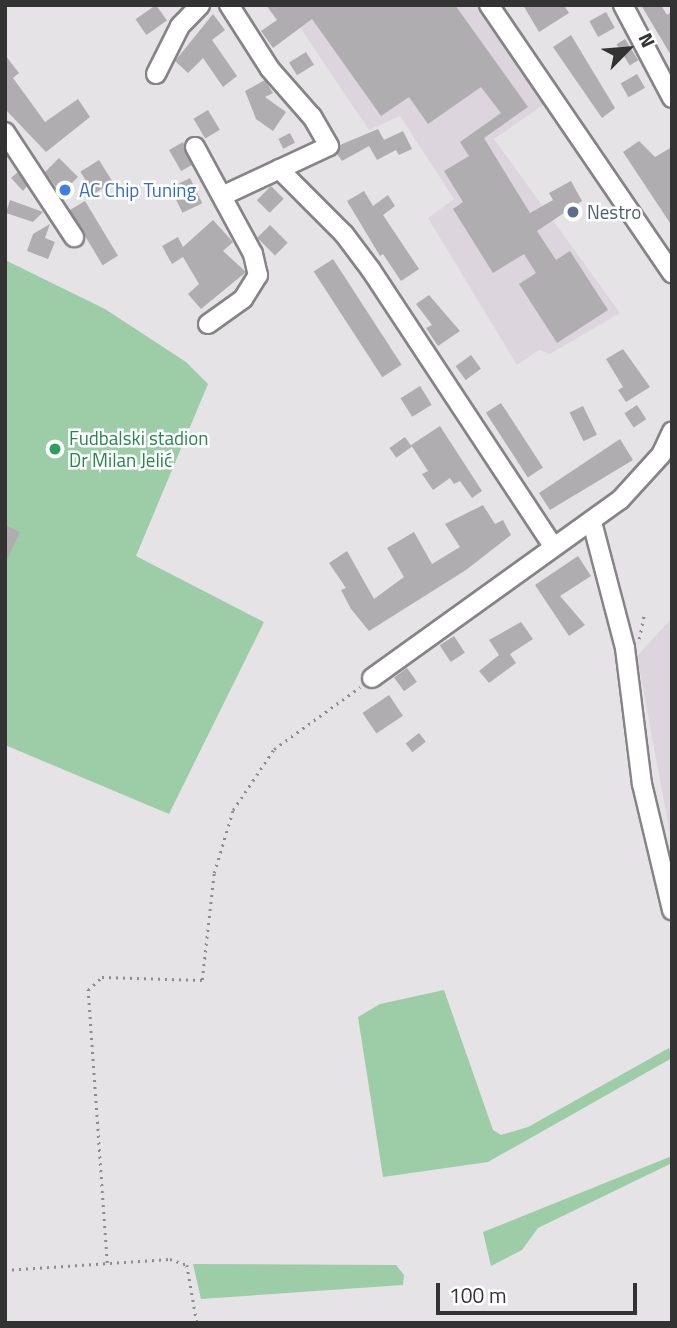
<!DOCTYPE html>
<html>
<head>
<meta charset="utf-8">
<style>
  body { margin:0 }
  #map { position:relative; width:677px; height:1328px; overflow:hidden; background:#e6e3e6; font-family:"Titillium Web",sans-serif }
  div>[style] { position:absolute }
  .built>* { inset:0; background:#ddd5dd }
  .green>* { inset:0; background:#9ccda7 }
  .building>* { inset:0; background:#afadaf; transform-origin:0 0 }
  .path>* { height:2.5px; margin-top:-1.25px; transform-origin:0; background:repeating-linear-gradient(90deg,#8e8c8e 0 2px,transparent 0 7px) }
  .roads { filter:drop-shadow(2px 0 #868486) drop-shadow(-2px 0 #868486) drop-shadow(0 2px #868486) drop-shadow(0 -2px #868486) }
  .minor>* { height:18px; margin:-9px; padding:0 9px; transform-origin:9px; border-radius:9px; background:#fff }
  .dots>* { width:19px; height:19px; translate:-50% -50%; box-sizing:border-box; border:4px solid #fff; border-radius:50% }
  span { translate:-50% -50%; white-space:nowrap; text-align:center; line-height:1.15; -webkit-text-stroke:5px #fff; paint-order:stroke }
  .shop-label { font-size:19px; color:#366cbe }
  .left { translate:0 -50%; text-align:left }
  .service-label { font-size:19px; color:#4e5e75 }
  .leisure-label { font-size:19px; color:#27864d }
  .frame { position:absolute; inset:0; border:7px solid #343334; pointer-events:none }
  .north { position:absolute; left:593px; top:14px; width:70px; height:70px; -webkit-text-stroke:5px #fff; paint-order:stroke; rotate:65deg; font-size:19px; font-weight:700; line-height:28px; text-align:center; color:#343334 }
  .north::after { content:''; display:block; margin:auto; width:24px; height:32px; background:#343334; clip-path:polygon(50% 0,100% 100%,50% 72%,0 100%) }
  .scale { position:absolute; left:436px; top:1283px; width:201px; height:32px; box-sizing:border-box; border:4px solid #343334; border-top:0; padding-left:9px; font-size:21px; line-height:24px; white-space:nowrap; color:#343334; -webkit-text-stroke:5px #fff; paint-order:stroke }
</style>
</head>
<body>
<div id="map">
  <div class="built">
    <div style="clip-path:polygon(285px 5px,480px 5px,546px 103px,494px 139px,620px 313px,550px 354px,539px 350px,517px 365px,428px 218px,454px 199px,400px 116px,369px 130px)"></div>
    <div style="clip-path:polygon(672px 618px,672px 845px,637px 656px)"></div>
  </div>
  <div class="green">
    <div style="clip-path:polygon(5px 260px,105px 309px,186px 362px,208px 384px,136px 556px,264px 622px,169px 814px,5px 745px)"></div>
    <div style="clip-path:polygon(444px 990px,493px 1130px,501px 1135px,528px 1127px,669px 1048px,672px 1058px,488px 1162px,383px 1177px,358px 1017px,380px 1004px)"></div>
    <div style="clip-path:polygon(672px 1156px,672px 1163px,538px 1228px,522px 1250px,491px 1266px,483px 1232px)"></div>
    <div style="clip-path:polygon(193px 1264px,396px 1265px,404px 1275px,403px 1285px,201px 1299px)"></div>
  </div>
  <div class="building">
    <div style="left:156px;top:5px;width:19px;height:25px;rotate:55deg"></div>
    <div style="clip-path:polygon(266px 5px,455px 5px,528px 107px,484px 138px,530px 213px,553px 200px,549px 193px,571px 181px,582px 201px,537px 231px,556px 260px,570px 251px,608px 310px,557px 343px,519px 284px,536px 273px,524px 254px,493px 273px,453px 209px,463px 202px,444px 171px,469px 156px,460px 142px,501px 113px,481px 87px,428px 124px,409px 97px,381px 116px,312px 19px,273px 48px,261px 31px,277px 20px)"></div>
    <div style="clip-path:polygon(523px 5px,564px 5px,569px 13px,539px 32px)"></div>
    <div style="clip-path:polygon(641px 5px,661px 5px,667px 15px,672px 11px,672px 57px)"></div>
    <div style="left:606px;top:12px;width:18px;height:19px;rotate:61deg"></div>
    <div style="clip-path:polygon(213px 14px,225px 30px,212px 40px,237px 76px,223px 87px,203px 58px,188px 73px,175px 61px)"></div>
    <div style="clip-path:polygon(571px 35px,615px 108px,602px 118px,553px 47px)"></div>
    <div style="left:625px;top:39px;width:25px;height:10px;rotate:58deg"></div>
    <div style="left:306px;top:52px;width:15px;height:20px;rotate:58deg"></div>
    <div style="clip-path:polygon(5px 55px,19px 73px,13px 78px,45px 122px,78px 99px,90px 117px,46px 152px,5px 109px)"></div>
    <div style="left:637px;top:74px;width:16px;height:19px;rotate:60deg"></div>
    <div style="clip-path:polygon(265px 80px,273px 93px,265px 97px,286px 112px,273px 131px,256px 119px,245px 91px)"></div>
    <div style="left:208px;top:110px;width:23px;height:17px;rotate:59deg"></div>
    <div style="clip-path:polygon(378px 129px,384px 140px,403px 131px,412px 149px,399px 155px,396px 150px,377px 160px,369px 146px,342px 161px,337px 154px,340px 145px)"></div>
    <div style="left:290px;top:133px;width:11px;height:13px;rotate:63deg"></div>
    <div style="clip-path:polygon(639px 141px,655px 157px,672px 147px,672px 226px,623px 152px)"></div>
    <div style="clip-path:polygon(183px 142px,192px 165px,181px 171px,169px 150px)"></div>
    <div style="clip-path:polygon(59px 158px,78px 177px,61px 194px,45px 172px)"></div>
    <div style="left:99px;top:160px;width:26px;height:22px;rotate:58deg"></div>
    <div style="clip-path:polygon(18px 172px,27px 186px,23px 191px,11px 178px)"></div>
    <div style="left:190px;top:178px;width:28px;height:22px;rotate:64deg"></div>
    <div style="left:271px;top:186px;width:18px;height:20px;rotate:45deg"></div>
    <div style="clip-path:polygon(364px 191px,373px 206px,388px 195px,395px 206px,383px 215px,419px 269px,401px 281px,383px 254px,380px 256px,347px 201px)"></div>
    <div style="clip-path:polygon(10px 200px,43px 212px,33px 222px,6px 213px)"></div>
    <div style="left:85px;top:201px;width:64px;height:18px;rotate:59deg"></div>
    <div style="clip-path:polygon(213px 220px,233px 242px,223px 251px,246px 272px,201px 309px,188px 294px,199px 284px,183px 257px,172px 264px,162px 246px,178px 237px,183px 247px)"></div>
    <div style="clip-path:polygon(50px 224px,45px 238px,55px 242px,48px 259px,27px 251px,33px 234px)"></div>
    <div style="left:270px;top:225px;width:25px;height:18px;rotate:45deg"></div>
    <div style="left:333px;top:259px;width:126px;height:23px;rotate:57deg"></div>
    <div style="clip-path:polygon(429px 295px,460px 331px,438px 346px,426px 328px,432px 325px,416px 304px)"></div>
    <div style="clip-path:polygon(623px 349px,650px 387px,626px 402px,618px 390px,623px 387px,606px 359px)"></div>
    <div style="left:471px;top:355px;width:17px;height:19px;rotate:54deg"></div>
    <div style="left:420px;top:386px;width:22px;height:23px;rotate:58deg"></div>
    <div style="left:501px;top:403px;width:77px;height:18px;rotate:57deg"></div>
    <div style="left:637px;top:405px;width:17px;height:15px;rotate:57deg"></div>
    <div style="left:583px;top:406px;width:32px;height:15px;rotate:64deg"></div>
    <div style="clip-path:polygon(440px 426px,482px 491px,472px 498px,460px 481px,454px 484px,450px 478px,433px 490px,422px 474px,428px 471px,411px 445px)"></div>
    <div style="left:405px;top:437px;width:12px;height:19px;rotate:55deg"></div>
    <div style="clip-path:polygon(620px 439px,633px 460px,550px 510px,539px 493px)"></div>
    <div style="clip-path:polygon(483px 505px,495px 524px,503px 520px,511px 535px,466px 570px,369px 631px,351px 609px,341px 590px,346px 588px,329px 563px,347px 551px,374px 599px,404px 577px,387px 548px,414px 532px,432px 564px,460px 547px,445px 524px)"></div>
    <div style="clip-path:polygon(5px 525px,20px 532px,5px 564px)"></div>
    <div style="clip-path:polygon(578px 556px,591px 576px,560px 596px,585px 625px,569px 636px,535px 585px)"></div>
    <div style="clip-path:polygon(521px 622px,533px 639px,510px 654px,516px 663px,489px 683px,479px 671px,499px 655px,489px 640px)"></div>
    <div style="left:454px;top:636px;width:20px;height:17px;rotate:57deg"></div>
    <div style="left:407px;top:668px;width:17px;height:16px;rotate:54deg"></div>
    <div style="left:389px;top:695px;width:25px;height:32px;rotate:56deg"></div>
    <div style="left:419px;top:733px;width:11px;height:17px;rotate:52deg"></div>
  </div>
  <div class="path">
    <div style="left:639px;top:639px;width:25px;rotate:-78deg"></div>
    <div style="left:107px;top:1263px;width:274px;rotate:-94deg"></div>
    <div style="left:88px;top:990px;width:19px;rotate:-43deg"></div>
    <div style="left:102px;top:977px;width:100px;rotate:1.7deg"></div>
    <div style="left:202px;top:980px;width:108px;rotate:-83.6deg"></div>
    <div style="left:214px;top:873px;width:66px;rotate:-73.2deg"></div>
    <div style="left:233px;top:810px;width:73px;rotate:-56.1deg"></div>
    <div style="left:274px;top:749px;width:106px;rotate:-35.8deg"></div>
    <div style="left:5px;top:1270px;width:165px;rotate:-3.8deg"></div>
    <div style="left:170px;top:1259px;width:18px;rotate:19deg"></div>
    <div style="left:187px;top:1265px;width:59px;rotate:80.2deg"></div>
  </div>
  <div class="roads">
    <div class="minor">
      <div style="left:489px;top:5px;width:325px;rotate:55.7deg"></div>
      <div style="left:623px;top:5px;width:105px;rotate:62.2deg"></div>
      <div style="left:156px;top:74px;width:54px;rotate:-63.4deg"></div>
      <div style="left:180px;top:26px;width:29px;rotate:-46deg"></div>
      <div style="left:5px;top:132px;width:126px;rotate:56.7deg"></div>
      <div style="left:195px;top:147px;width:122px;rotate:61.5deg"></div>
      <div style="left:253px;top:254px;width:22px;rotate:77deg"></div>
      <div style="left:258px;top:275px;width:28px;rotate:122deg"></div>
      <div style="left:243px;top:299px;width:43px;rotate:144.5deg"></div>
      <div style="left:279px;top:169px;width:92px;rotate:45deg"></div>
      <div style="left:344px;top:234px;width:45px;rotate:53.1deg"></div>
      <div style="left:371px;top:270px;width:331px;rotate:56.6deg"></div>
      <div style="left:222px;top:196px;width:118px;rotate:-25deg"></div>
      <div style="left:329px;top:146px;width:34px;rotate:-120deg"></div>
      <div style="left:312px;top:117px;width:64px;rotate:-131.2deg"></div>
      <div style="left:270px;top:69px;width:76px;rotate:-122.6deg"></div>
      <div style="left:592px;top:522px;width:130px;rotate:75.3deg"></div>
      <div style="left:625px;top:648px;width:137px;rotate:82.9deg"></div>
      <div style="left:642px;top:784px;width:130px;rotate:76.6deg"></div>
      <div style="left:372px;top:678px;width:305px;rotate:-35.7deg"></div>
      <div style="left:620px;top:500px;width:61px;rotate:-47.7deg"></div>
      <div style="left:661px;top:455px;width:26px;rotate:-65deg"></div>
    </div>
  </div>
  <div class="dots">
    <div style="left:65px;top:190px;background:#3f7fe0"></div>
    <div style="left:573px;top:212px;background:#5c6f8a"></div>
    <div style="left:55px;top:449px;background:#2e9e5b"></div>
  </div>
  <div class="shop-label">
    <span class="left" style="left:79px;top:190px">AC Chip Tuning</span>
  </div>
  <div class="service-label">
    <span class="left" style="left:587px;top:212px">Nestro</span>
  </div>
  <div class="leisure-label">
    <span class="left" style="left:69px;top:449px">Fudbalski stadion<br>Dr Milan Jelić</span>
  </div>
  <div class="frame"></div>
  <div class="north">N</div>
  <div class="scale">100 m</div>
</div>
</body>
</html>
